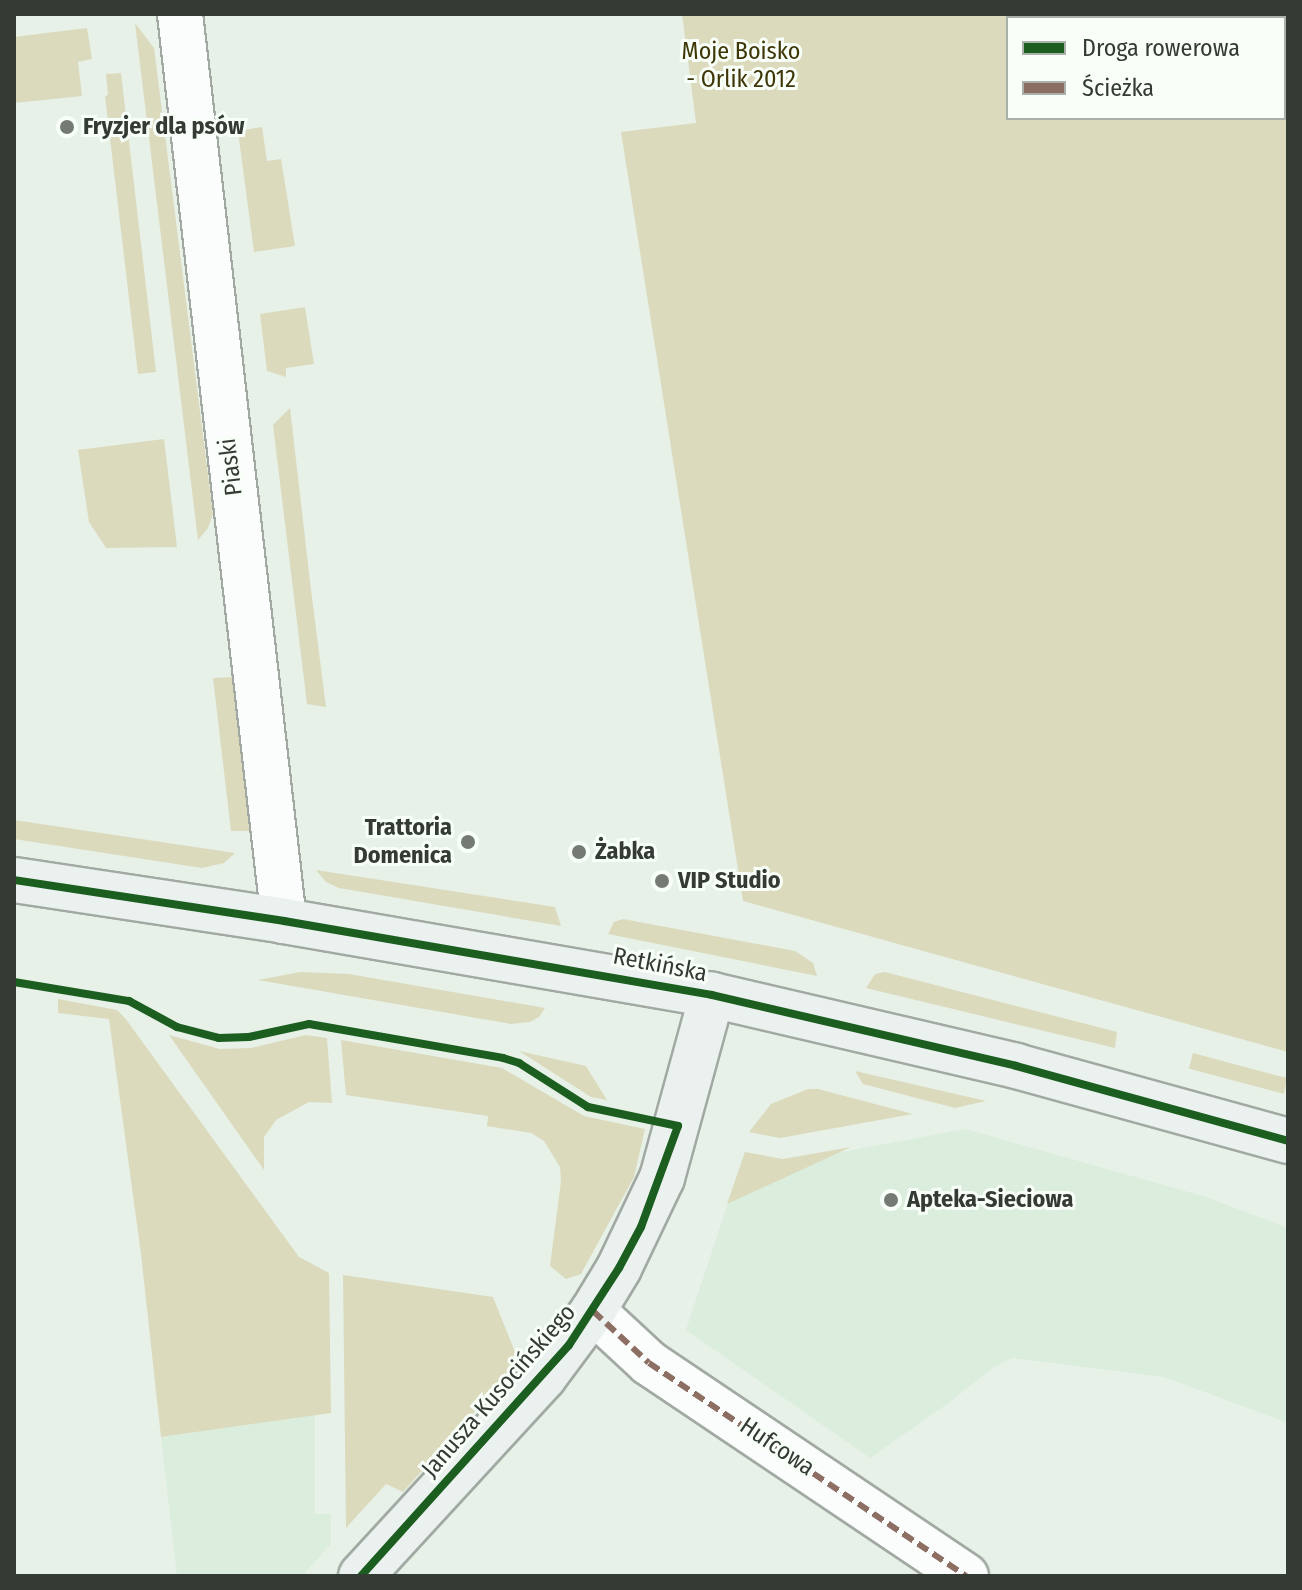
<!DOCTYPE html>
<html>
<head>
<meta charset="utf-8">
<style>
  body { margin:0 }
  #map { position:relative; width:1302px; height:1590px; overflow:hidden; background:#e7f1e8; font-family:"Fira Sans Condensed",sans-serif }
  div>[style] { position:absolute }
  .built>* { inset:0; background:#dbeddd }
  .green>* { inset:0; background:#dbdabd; transform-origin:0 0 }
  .roads { filter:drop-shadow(2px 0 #a1a9a2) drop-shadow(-2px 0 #a1a9a2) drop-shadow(0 2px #a1a9a2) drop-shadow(0 -2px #a1a9a2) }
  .street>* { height:44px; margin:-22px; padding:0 22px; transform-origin:22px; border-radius:22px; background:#fbfdfc }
  .secondary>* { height:44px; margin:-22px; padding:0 22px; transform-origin:22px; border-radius:22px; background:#ebf1ee }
  .quiet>* { height:6px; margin-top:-3px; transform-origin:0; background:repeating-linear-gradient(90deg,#8d6e63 0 12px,transparent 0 18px) }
  .cycleway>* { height:8px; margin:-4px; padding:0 4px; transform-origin:4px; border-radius:4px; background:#1b5e20 }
  .dots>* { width:22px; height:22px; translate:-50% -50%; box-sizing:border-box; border:4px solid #f8fff8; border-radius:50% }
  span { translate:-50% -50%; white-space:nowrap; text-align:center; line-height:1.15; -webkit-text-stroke:6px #f8fff8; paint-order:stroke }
  .park-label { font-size:24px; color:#3e3606 }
  .poi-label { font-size:24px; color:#343b35; font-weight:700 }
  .left { translate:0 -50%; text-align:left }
  .right { translate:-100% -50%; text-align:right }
  .street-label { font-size:24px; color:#343b35 }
  .frame { position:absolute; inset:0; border:16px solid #343b35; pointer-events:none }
  .legend { position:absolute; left:1006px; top:16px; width:280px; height:104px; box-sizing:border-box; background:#f8fff8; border:2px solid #aab1aa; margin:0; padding:10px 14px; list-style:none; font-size:24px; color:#343b35 }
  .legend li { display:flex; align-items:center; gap:16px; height:40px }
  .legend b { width:40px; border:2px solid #aab1aa }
</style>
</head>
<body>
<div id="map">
  <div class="built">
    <div style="clip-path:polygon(966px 1129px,1206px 1197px,1288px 1228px,1288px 1423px,1164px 1377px,1013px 1358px,995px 1366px,950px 1402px,870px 1458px,686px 1330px,745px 1152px,754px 1158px,782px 1163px)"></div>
    <div style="clip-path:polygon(315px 1415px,315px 1514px,331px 1514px,331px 1544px,302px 1576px,177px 1576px,161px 1437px)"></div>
  </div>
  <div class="green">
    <div style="clip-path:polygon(evenodd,682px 14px,1288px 14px,1288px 1052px,743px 901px,621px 132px,696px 123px,682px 14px,1284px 18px,1284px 118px,1008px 118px,1008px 18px,1284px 18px)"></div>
    <div style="clip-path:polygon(135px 23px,154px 48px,213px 514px,208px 528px,198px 540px)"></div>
    <div style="clip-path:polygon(87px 28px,92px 59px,78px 62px,82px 96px,14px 103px,14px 37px)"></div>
    <div style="clip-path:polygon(121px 73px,156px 372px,138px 374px,105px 96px,108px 95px,106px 74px)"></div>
    <div style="clip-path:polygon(262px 127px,267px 161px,281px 159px,295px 246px,254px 252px,238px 131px)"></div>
    <div style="clip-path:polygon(305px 307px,314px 364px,286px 368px,286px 377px,267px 371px,260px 314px)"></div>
    <div style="clip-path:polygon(290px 408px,311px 590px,326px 707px,307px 704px,273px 425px)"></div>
    <div style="clip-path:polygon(164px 439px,177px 547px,106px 548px,89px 522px,78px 450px)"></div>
    <div style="clip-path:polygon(232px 677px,250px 821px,249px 831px,231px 831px,213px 678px)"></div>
    <div style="clip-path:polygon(14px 820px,235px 853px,224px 863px,202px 868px,14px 839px)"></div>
    <div style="clip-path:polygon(316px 870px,555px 907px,561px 926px,339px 888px,326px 882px)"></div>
    <div style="clip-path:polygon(623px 919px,795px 951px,813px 963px,817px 976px,608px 934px,614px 922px)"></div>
    <div style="clip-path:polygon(300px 972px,349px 974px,545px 1008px,539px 1017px,530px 1022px,511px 1024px,258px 980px)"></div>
    <div style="clip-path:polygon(885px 972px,1117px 1032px,1115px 1048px,866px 988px,875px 974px)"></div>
    <div style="clip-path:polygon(58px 999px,117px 1010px,125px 1018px,299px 1257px,329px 1273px,331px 1413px,161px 1437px,141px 1254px,109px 1019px,58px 1013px)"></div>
    <div style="clip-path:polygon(169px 1035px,220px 1049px,251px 1048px,306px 1035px,327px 1038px,332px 1103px,309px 1102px,276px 1120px,264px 1137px,264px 1170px)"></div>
    <div style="clip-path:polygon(341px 1040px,502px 1068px,584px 1116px,645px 1129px,634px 1177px,581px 1274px,566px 1279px,550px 1266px,561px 1181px,560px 1167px,544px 1141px,531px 1133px,487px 1126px,488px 1116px,346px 1095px)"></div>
    <div style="clip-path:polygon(519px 1051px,586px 1066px,607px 1100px,591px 1097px)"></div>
    <div style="left:1193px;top:1053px;width:98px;height:16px;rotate:15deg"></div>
    <div style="clip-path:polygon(855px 1071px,986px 1101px,955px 1108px,863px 1084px)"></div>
    <div style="clip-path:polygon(808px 1089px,818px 1089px,913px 1114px,780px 1138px,749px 1132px,771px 1104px)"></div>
    <div style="clip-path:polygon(851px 1147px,727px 1204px,745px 1152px,783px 1159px)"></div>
    <div style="clip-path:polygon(343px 1275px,493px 1297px,519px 1362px,403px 1492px,386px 1484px,346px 1528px)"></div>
  </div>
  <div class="roads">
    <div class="street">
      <div style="left:180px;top:14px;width:913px;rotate:83.46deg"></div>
      <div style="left:593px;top:1311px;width:76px;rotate:42.9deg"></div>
      <div style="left:649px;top:1363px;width:382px;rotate:33.9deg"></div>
    </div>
    <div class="secondary">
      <div style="left:14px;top:880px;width:273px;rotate:8.6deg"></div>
      <div style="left:284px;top:921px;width:434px;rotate:9.8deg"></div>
      <div style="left:712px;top:995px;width:312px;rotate:13.1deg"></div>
      <div style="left:1016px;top:1066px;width:282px;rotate:15.4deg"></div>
      <div style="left:361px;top:1576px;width:270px;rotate:-47.4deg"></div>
      <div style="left:544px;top:1377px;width:82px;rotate:-53.4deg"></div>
      <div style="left:593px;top:1311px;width:50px;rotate:-58.8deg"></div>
      <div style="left:619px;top:1268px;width:100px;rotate:-64.5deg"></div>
      <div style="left:662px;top:1178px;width:190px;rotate:-74.7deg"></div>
    </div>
  </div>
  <div class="quiet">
    <div style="left:593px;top:1311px;width:76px;rotate:42.9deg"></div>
    <div style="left:649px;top:1363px;width:382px;rotate:33.9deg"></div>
  </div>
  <div class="cycleway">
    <div style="left:14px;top:880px;width:273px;rotate:8.6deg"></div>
    <div style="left:284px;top:921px;width:434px;rotate:9.8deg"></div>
    <div style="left:712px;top:995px;width:312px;rotate:13.1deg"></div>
    <div style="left:1016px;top:1066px;width:282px;rotate:15.4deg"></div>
    <div style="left:14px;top:982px;width:117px;rotate:9.4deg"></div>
    <div style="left:129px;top:1001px;width:55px;rotate:28.4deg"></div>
    <div style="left:177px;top:1027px;width:43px;rotate:14.7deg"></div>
    <div style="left:219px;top:1038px;width:30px;rotate:-2deg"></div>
    <div style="left:249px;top:1037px;width:61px;rotate:-12.2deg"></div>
    <div style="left:309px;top:1024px;width:197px;rotate:9.9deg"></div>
    <div style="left:503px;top:1058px;width:17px;rotate:17deg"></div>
    <div style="left:519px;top:1063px;width:82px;rotate:32.5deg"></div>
    <div style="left:588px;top:1107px;width:92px;rotate:11.9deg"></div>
    <div style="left:678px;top:1126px;width:108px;rotate:110.1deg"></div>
    <div style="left:641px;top:1227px;width:47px;rotate:118.2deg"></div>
    <div style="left:619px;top:1268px;width:92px;rotate:123deg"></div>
    <div style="left:569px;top:1345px;width:311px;rotate:132deg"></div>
  </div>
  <div class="dots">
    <div style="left:67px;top:127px;background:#737b74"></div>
    <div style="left:468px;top:842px;background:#737b74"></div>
    <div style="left:579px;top:852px;background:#737b74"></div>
    <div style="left:662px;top:881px;background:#737b74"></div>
    <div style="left:891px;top:1200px;background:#737b74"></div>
  </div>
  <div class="park-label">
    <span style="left:741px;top:66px">Moje Boisko<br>- Orlik 2012</span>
  </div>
  <div class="poi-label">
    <span class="left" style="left:83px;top:127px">Fryzjer dla psów</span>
    <span class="right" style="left:452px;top:842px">Trattoria<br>Domenica</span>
    <span class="left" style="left:595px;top:852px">Żabka</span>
    <span class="left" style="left:678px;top:881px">VIP Studio</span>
    <span class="left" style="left:907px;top:1200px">Apteka-Sieciowa</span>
  </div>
  <div class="street-label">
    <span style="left:231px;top:467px;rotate:-97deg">Piaski</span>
    <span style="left:660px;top:965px;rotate:11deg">Retkińska</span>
    <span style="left:499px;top:1391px;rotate:-49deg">Janusza Kusocińskiego</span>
    <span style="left:777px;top:1447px;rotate:34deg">Hufcowa</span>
  </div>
  <div class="frame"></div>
  <ul class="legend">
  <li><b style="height:10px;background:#1b5e20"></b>Droga rowerowa</li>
  <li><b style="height:10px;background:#8d6e63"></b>Ścieżka</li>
  </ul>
</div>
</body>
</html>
